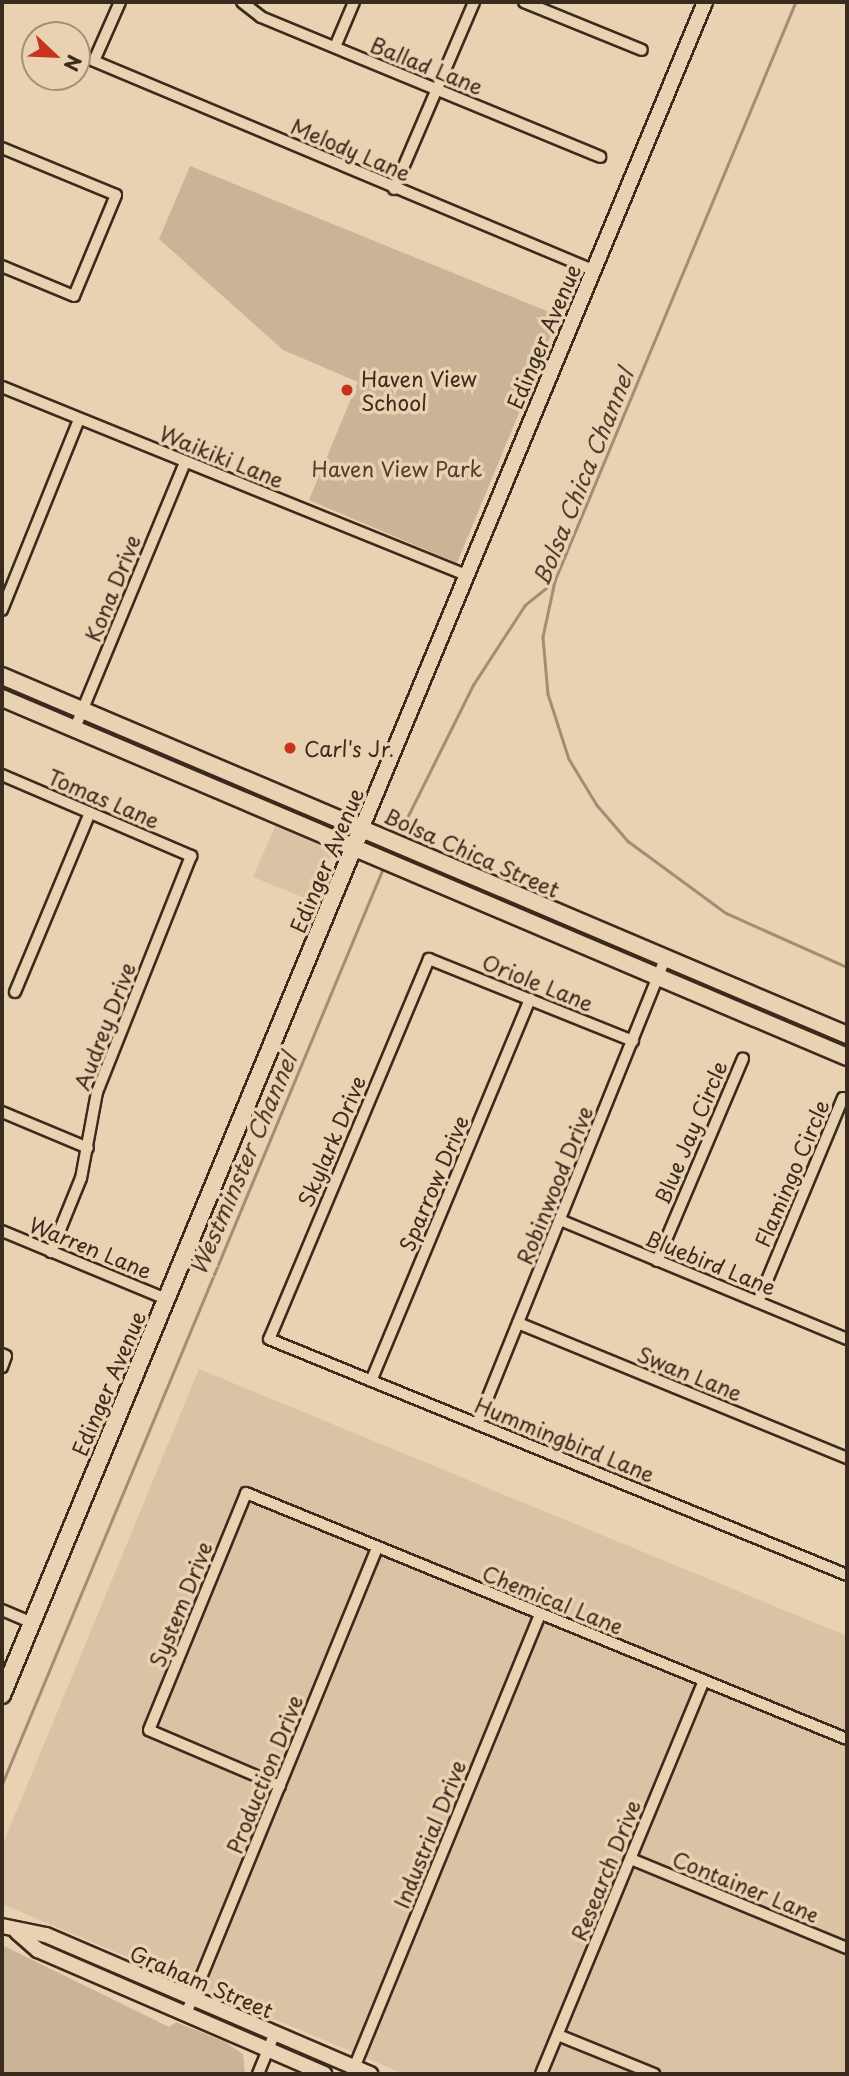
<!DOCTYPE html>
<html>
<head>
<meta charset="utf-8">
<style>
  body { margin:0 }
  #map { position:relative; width:849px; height:2076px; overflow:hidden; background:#e9d2b1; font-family:"Playpen Sans",sans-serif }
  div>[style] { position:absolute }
  .built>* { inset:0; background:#d9c3a4 }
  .green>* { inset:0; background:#cab497 }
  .stream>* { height:2.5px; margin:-1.25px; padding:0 1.25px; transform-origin:1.25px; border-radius:1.25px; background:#a28e75 }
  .roads { filter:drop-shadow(2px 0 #3b2a1e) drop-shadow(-2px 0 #3b2a1e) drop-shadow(0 2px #3b2a1e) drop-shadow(0 -2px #3b2a1e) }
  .street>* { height:10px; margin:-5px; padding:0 5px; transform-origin:5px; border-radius:5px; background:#e9d2b1 }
  .secondary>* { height:14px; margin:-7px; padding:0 7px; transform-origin:7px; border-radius:7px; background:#e9d2b1 }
  .primary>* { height:16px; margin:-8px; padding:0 8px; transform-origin:8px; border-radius:8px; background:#e9d2b1 }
  .dots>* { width:19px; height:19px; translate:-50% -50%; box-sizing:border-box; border:4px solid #e9d2b1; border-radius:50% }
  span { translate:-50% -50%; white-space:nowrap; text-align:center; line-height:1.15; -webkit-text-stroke:7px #e9d2b1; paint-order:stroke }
  .street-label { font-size:21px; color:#3b2a1e }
  .poi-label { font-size:21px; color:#3b2a1e }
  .left { translate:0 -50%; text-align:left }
  .park-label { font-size:21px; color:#503f30 }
  .water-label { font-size:23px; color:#503e2f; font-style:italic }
  .frame { position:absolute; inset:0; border:4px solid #3b2a1e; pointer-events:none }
  .north { position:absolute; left:21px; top:21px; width:70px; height:70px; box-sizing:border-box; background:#e9d2b1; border:2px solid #a38f76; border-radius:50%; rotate:113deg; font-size:19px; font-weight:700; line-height:28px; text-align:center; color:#3b2a1e }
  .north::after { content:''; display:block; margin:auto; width:24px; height:32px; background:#c8321e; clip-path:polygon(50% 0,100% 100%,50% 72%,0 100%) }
</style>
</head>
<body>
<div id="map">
  <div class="built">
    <div style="clip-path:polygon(275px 826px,325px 846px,331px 856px,312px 901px,253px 877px)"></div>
    <div style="clip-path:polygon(199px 1369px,847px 1636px,847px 2074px,404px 2074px,2px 1904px,2px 1846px)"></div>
  </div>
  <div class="green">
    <div style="clip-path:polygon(190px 166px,559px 316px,457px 563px,309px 500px,358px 382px,283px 350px,159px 239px)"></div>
    <div style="clip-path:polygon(2px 1945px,169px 2027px,176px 2022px,225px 2042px,243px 2054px,245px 2074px,2px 2074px)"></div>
  </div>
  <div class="stream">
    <div style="left:796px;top:2px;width:627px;rotate:112.6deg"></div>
    <div style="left:555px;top:581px;width:57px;rotate:102.1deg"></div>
    <div style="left:543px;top:637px;width:57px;rotate:85deg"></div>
    <div style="left:548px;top:694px;width:68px;rotate:72.1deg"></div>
    <div style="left:569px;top:759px;width:54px;rotate:58.7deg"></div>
    <div style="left:597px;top:805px;width:48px;rotate:49.3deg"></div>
    <div style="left:628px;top:841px;width:122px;rotate:36.3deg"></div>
    <div style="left:726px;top:913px;width:133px;rotate:24.1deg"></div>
    <div style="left:397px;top:838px;width:171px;rotate:-63.6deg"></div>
    <div style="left:473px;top:685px;width:95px;rotate:-57deg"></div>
    <div style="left:525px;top:605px;width:38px;rotate:-39deg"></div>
    <div style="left:2px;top:1784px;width:994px;rotate:-67.41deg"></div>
  </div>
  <div class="roads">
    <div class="street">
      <div style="left:120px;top:2px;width:64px;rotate:113.8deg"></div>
      <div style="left:94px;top:61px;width:541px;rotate:22.73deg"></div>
      <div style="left:242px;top:2px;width:24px;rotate:38deg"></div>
      <div style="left:261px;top:17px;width:367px;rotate:22.4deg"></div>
      <div style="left:524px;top:2px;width:127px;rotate:22.1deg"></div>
      <div style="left:335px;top:47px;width:49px;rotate:-67.1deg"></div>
      <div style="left:2px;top:148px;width:123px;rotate:22.4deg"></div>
      <div style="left:116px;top:195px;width:109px;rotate:112.6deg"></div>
      <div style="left:74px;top:296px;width:78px;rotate:-157.4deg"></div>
      <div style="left:394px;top:189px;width:203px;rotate:-66.8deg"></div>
      <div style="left:2px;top:387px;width:501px;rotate:22.06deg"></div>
      <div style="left:2px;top:610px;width:206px;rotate:-68deg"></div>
      <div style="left:75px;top:728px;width:288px;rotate:-67.5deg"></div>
      <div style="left:2px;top:775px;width:206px;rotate:23.2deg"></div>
      <div style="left:191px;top:856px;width:254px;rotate:111.7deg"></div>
      <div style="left:97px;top:1092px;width:87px;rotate:100.5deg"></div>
      <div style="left:81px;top:1178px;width:80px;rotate:112.1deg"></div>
      <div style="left:15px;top:992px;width:194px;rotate:-67.3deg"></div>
      <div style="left:633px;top:1041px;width:220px;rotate:-158.1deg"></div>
      <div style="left:429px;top:959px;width:412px;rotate:112.8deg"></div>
      <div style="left:269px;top:1339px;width:624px;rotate:22.21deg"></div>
      <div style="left:2px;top:1112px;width:93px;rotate:22.7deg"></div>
      <div style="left:560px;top:1220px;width:311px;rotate:22.5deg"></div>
      <div style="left:2px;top:1231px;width:178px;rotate:22.5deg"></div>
      <div style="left:657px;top:1261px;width:220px;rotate:-67deg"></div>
      <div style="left:758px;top:1302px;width:221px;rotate:-67.4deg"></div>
      <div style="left:518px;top:1323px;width:356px;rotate:22.3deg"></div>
      <div style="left:2px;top:1354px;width:4px;rotate:27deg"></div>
      <div style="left:6px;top:1356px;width:12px;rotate:110deg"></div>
      <div style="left:371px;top:1381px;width:414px;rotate:-67.4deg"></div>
      <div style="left:477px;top:1424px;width:502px;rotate:-67.99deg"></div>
      <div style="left:2px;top:1610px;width:33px;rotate:23deg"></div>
      <div style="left:280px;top:1786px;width:142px;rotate:-156.9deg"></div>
      <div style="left:149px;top:1730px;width:256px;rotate:-67.7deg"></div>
      <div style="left:246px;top:1493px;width:649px;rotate:22.26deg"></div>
      <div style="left:631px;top:1859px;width:234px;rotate:22.4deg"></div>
      <div style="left:186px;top:2014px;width:504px;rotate:-67.71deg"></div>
      <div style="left:558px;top:2035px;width:104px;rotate:22.1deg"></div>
      <div style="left:354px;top:2068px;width:490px;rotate:-67.7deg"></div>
      <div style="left:258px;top:2074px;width:42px;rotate:-67.7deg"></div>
      <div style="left:541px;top:2074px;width:426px;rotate:-67.5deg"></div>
    </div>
    <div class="secondary">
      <div style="left:362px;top:827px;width:893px;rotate:-67.42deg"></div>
      <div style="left:2px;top:1926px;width:45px;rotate:11.6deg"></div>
      <div style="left:46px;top:1935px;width:353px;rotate:23.2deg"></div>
      <div style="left:17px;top:1932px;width:28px;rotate:41deg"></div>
      <div style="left:38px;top:1950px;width:312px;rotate:23.4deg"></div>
    </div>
    <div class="primary">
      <div style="left:2px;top:676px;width:918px;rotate:23.02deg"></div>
      <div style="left:2px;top:698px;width:918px;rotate:23.02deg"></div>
      <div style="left:2px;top:1695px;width:940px;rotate:-67.47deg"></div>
    </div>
  </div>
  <div class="dots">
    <div style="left:347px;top:390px;background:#c8321e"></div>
    <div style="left:290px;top:748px;background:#c8321e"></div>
  </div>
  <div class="street-label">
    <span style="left:427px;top:65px;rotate:22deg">Ballad Lane</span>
    <span style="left:351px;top:149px;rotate:23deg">Melody Lane</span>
    <span style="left:543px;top:336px;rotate:-67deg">Edinger Avenue</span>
    <span style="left:222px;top:456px;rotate:22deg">Waikiki Lane</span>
    <span style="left:112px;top:588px;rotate:-68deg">Kona Drive</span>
    <span style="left:104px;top:798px;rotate:23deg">Tomas Lane</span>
    <span style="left:472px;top:852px;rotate:24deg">Bolsa Chica Street</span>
    <span style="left:326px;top:860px;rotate:-67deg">Edinger Avenue</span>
    <span style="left:538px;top:982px;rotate:22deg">Oriole Lane</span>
    <span style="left:104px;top:1026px;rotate:-69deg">Audrey Drive</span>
    <span style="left:690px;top:1132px;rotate:-67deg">Blue Jay Circle</span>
    <span style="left:331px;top:1141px;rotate:-67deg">Skylark Drive</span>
    <span style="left:791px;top:1173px;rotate:-67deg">Flamingo Circle</span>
    <span style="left:433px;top:1183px;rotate:-67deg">Sparrow Drive</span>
    <span style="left:554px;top:1185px;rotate:-68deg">Robinwood Drive</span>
    <span style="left:91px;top:1247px;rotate:22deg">Warren Lane</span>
    <span style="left:711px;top:1262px;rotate:22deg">Bluebird Lane</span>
    <span style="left:690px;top:1373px;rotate:22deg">Swan Lane</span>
    <span style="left:108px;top:1383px;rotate:-67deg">Edinger Avenue</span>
    <span style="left:565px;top:1439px;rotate:22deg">Hummingbird Lane</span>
    <span style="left:553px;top:1599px;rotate:22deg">Chemical Lane</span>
    <span style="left:180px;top:1604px;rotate:-68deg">System Drive</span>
    <span style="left:264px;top:1774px;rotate:-68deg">Production Drive</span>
    <span style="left:429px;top:1834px;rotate:-68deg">Industrial Drive</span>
    <span style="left:605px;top:1870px;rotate:-68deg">Research Drive</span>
    <span style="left:746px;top:1886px;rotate:22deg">Container Lane</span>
    <span style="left:202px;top:1981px;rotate:23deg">Graham Street</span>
  </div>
  <div class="poi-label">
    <span class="left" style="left:361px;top:390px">Haven View<br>School</span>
    <span class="left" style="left:304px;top:748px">Carl's Jr.</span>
  </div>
  <div class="park-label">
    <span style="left:397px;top:468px">Haven View Park</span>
  </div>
  <div class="water-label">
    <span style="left:583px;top:477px;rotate:-68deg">Bolsa Chica Channel</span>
    <span style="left:243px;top:1164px;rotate:-67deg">Westminster Channel</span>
  </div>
  <div class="frame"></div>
  <div class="north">N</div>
</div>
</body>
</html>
